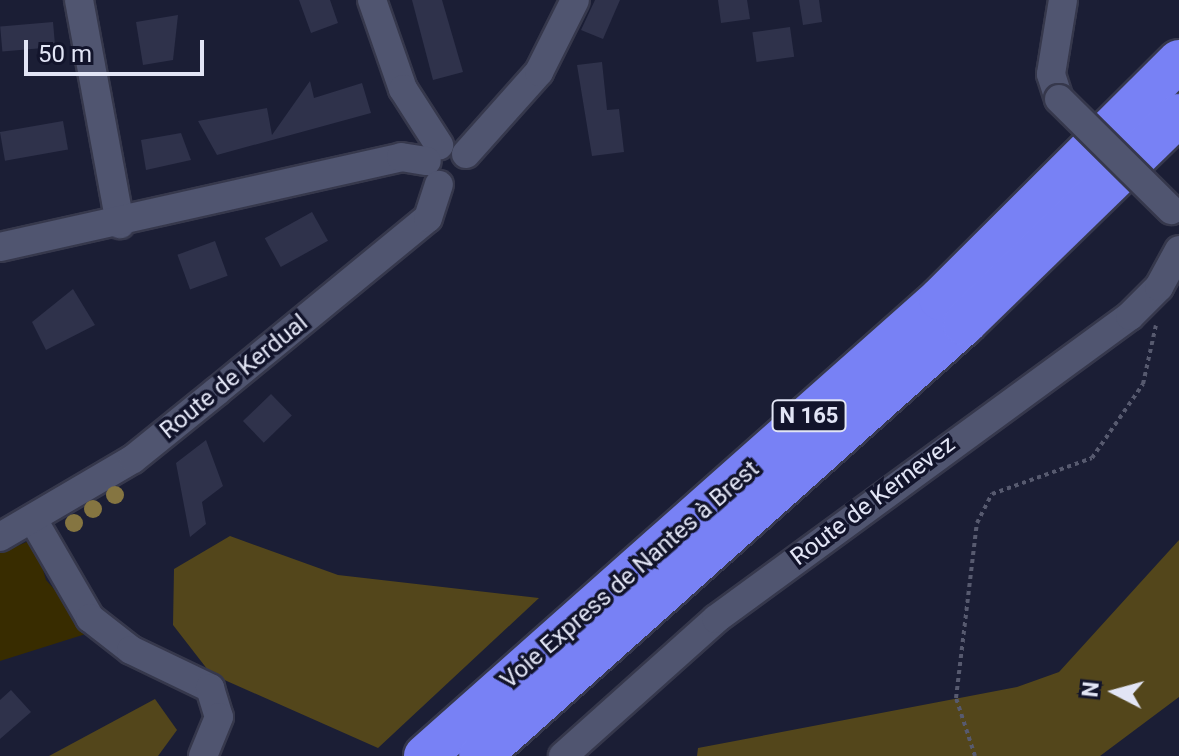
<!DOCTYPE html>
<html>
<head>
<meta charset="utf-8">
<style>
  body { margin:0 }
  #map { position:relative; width:1179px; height:756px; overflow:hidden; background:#1b1e35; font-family:Roboto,sans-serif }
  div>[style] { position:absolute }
  .green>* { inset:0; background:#382c00 }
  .forest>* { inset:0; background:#53461b }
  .building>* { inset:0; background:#2f324b; transform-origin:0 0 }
  .path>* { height:4px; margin-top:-2px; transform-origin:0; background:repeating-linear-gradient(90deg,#575a6f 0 4px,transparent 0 8px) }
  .roads { filter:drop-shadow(2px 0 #36384c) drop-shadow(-2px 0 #36384c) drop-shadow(0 2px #36384c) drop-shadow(0 -2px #36384c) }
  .minor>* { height:28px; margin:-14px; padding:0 14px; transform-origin:14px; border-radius:14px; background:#505570 }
  .highway>* { height:42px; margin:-21px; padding:0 21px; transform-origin:21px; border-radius:21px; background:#7881f5 }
  .bridges { filter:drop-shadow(2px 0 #36384c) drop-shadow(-2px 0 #36384c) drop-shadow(0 2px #36384c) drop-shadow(0 -2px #36384c) }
  .minor-bridge>* { height:28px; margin:-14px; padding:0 14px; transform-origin:14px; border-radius:14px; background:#505570 }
  .trees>* { width:18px; height:18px; margin:-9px; border-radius:50%; background:#857541 }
  span { translate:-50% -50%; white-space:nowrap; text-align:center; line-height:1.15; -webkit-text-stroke:7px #12142b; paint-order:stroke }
  .shield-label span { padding:2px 6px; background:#12142b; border:2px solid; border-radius:6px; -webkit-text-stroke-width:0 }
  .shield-label { font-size:22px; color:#e2e5f5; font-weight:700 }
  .street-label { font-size:24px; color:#e2e5f5 }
  .north { position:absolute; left:1075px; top:652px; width:80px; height:80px; -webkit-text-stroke:6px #12142b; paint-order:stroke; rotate:276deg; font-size:22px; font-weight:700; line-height:32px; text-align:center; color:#e2e5f5 }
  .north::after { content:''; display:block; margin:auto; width:28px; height:36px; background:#e2e5f5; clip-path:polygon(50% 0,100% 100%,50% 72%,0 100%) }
  .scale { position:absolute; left:24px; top:40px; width:180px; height:36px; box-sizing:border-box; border:4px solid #e2e5f5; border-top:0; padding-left:10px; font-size:24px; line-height:28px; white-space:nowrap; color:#e2e5f5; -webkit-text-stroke:6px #12142b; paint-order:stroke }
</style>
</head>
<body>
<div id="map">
  <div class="green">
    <div style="clip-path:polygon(34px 539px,46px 580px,92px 632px,0 661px,0 553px)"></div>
  </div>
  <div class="forest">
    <div style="clip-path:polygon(230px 536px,338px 575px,539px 598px,378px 748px,211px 674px,173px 625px,174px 569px)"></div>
    <div style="clip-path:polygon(1179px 540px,1179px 697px,1100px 756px,697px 756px,698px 748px,1017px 687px,1059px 672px)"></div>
    <div style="clip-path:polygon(155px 699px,177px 730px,158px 756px,49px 756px)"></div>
  </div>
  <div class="building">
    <div style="clip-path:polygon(299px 0,330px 0,338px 23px,311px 33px)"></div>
    <div style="clip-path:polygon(412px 0,442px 0,463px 72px,433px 80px)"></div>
    <div style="clip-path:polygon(595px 0,620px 0,603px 39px,581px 30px)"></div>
    <div style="clip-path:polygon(718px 0,747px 0,750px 19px,721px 23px)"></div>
    <div style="clip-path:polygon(799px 0,819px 0,822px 22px,803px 25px)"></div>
    <div style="clip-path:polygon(178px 15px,173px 60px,143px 65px,136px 22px)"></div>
    <div style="left:53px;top:22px;width:25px;height:53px;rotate:85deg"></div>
    <div style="left:790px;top:27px;width:30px;height:38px;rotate:82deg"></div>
    <div style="clip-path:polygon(602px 62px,607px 110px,619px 109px,624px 152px,592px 156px,577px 65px)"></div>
    <div style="clip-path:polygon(310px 81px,314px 98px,362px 83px,371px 113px,217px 155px,198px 121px,267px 108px,272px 135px)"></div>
    <div style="left:63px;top:121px;width:29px;height:64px;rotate:80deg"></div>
    <div style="clip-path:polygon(181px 133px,191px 160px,146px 170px,141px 140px)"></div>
    <div style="left:312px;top:212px;width:33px;height:54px;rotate:61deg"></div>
    <div style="left:215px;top:241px;width:37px;height:40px;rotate:70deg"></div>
    <div style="clip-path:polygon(73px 289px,95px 325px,46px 350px,32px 322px)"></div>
    <div style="left:271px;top:394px;width:30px;height:39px;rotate:46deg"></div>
    <div style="clip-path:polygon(206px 440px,223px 486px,202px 502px,206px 524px,190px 537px,176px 463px)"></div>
    <div style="clip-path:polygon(11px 690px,31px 712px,0 739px,0 700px)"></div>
  </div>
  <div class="path">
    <div style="left:975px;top:756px;width:61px;rotate:-108.1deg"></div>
    <div style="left:956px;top:698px;width:176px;rotate:-83.2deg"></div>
    <div style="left:977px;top:523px;width:33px;rotate:-63deg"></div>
    <div style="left:992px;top:494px;width:106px;rotate:-19.8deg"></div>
    <div style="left:1092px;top:458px;width:90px;rotate:-55.4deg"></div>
    <div style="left:1143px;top:384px;width:60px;rotate:-77.6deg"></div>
  </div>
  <div class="roads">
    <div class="minor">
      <div style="left:79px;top:0;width:228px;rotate:79.6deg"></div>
      <div style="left:372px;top:0;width:94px;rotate:70.8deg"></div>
      <div style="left:403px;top:89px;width:67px;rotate:57.3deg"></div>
      <div style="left:1059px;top:99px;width:26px;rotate:-108deg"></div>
      <div style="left:1051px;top:74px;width:75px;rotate:-80.8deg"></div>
      <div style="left:466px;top:154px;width:110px;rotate:-48.3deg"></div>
      <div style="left:539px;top:72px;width:80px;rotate:-63.4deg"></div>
      <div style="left:0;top:247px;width:411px;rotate:-12.6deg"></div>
      <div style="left:401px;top:157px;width:26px;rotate:9deg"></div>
      <div style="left:35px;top:523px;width:110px;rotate:59.9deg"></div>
      <div style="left:90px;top:618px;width:52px;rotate:38deg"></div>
      <div style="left:131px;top:650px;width:88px;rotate:25.7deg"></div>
      <div style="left:210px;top:688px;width:30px;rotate:73deg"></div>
      <div style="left:219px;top:717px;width:42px;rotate:112.3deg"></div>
      <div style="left:0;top:537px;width:154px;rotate:-30.4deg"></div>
      <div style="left:133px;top:459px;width:107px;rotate:-38.9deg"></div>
      <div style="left:216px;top:392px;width:274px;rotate:-39.4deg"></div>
      <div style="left:428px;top:218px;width:35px;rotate:-72deg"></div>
      <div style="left:563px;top:756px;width:205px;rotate:-41.8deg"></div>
      <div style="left:716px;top:619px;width:513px;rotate:-36.2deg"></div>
      <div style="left:1130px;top:316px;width:41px;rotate:-45deg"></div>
      <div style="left:1159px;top:287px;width:42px;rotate:-61.6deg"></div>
    </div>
    <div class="highway">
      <div style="left:425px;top:756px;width:689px;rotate:-41.59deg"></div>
      <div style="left:940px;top:299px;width:337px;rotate:-44.9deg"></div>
      <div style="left:480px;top:756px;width:649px;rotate:-41.75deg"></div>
      <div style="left:964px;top:324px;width:300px;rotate:-44.2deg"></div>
    </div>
  </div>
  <div class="bridges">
    <div class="minor-bridge">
      <div style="left:1059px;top:99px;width:158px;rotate:44.7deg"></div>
    </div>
  </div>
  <div class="trees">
    <div style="left:115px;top:495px"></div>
    <div style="left:93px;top:509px"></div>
    <div style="left:74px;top:523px"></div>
  </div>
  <div class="shield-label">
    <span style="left:809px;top:416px">N 165</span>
  </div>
  <div class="street-label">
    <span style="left:234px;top:377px;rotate:-39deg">Route de Kerdual</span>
    <span style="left:873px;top:501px;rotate:-37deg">Route de Kernevez</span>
    <span style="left:630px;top:575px;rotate:-41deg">Voie Express de Nantes à Brest</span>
  </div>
  <div class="north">N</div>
  <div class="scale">50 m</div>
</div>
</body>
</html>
